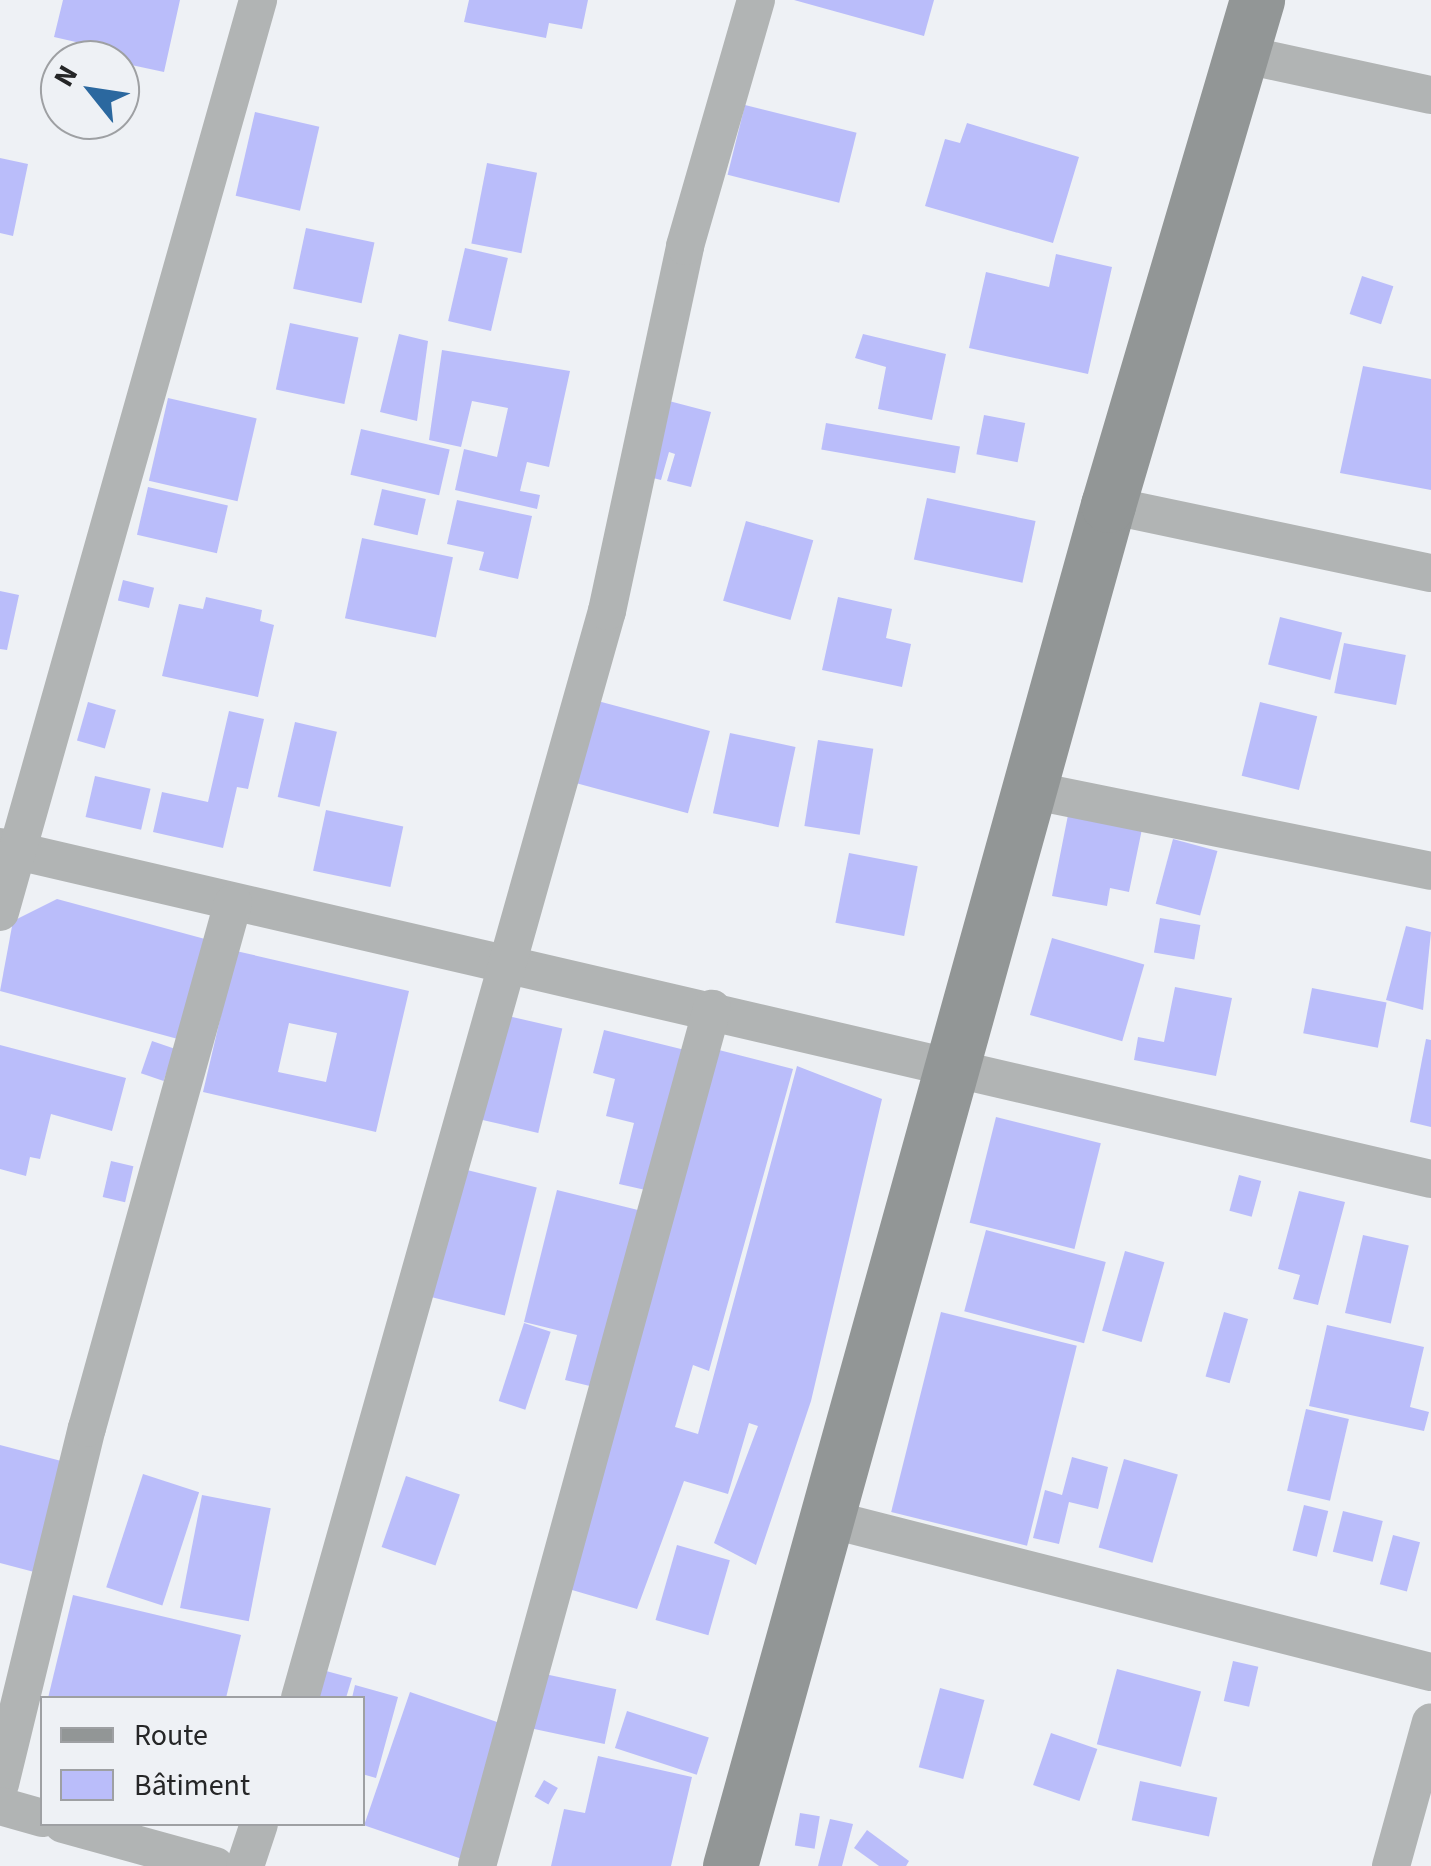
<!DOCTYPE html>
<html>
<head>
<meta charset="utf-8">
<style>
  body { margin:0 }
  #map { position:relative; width:1431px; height:1866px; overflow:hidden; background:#eef1f5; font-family:"Source Sans 3",sans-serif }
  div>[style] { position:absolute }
  .building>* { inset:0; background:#babdfa; transform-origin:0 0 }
  .street>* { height:38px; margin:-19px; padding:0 19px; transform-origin:19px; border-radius:19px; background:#b1b4b4 }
  .secondary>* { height:55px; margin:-27.5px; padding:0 27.5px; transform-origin:27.5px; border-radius:27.5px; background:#929696 }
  span { translate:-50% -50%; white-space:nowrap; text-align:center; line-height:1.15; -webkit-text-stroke:9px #eef1f5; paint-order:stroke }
  .legend { position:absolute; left:40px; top:1696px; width:325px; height:130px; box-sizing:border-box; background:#eef1f5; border:2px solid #9ea0a3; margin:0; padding:12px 18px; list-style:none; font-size:30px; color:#252627 }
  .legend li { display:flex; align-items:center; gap:20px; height:50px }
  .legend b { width:50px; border:2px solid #9ea0a3 }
  .north { position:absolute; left:40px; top:40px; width:100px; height:100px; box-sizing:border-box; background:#eef1f5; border:2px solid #9ea0a3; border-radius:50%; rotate:300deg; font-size:28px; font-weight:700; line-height:40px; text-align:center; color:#252627 }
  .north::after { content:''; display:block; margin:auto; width:35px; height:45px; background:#2b689f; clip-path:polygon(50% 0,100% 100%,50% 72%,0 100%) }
</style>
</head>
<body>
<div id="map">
  <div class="building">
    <div style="clip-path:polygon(63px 0,180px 0,164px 72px,122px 63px,124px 53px,54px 37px)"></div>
    <div style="clip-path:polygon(469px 0,588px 0,582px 29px,549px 23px,546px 38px,464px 22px)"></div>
    <div style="clip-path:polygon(794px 0,934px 0,924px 36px)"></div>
    <div style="left:745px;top:105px;width:115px;height:72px;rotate:14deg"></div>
    <div style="left:255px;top:112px;width:66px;height:86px;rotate:13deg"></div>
    <div style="clip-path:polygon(967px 123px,1079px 157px,1053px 243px,925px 206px,945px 139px,960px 143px)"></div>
    <div style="clip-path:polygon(0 158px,28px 164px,13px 236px,0 233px)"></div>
    <div style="left:487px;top:163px;width:51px;height:82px;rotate:11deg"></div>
    <div style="left:306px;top:228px;width:70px;height:62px;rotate:12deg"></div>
    <div style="left:465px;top:248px;width:44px;height:75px;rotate:13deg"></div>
    <div style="clip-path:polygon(1056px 254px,1112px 267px,1088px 374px,969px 348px,986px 272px,1049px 287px)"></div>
    <div style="left:1362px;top:276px;width:33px;height:40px;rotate:18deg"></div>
    <div style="left:290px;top:323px;width:70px;height:68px;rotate:12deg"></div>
    <div style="clip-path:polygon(399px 334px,428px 341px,417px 421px,380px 412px)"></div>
    <div style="clip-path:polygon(863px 334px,946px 354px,932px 420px,878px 409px,886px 367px,855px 358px)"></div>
    <div style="clip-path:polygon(442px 350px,570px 371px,549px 467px,527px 462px,520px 491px,540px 495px,537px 509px,455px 490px,464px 449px,497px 457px,508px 408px,472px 401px,461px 447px,429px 440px)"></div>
    <div style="clip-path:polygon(1363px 366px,1431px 379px,1431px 490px,1340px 473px)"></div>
    <div style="left:168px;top:398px;width:91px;height:85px;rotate:13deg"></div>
    <div style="clip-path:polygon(669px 401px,711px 412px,691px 487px,667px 481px,675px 454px,669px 452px,661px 480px,649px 477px)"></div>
    <div style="left:984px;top:415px;width:42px;height:40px;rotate:11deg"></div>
    <div style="left:826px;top:423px;width:136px;height:27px;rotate:10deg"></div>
    <div style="left:361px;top:429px;width:91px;height:47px;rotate:13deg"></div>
    <div style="left:148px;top:487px;width:82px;height:49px;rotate:13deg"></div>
    <div style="left:382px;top:489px;width:45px;height:37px;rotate:13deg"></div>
    <div style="left:927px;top:498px;width:111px;height:63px;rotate:12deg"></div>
    <div style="clip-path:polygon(457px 500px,532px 516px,518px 579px,479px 570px,484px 552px,447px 544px)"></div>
    <div style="left:746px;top:521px;width:70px;height:83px;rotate:16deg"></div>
    <div style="left:362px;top:538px;width:93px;height:82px;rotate:12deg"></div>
    <div style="left:123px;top:580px;width:32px;height:21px;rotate:14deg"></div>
    <div style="clip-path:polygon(0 591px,19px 595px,7px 650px,0 649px)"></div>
    <div style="clip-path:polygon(206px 597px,262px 610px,260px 621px,274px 625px,258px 697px,162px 676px,179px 604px,203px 609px)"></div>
    <div style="clip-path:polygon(838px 597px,892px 609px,886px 638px,911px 644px,902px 687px,822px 670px)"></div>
    <div style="left:1280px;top:617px;width:64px;height:49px;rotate:14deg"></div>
    <div style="left:1344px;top:643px;width:63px;height:51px;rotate:11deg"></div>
    <div style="left:594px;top:700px;width:120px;height:85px;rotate:15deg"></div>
    <div style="left:88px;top:702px;width:29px;height:40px;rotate:16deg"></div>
    <div style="left:1260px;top:702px;width:59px;height:76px;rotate:14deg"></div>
    <div style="clip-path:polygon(229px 711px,264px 719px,248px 789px,237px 787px,223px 848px,153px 832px,162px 792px,208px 802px)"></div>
    <div style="left:295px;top:722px;width:43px;height:77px;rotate:13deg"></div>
    <div style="left:730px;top:733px;width:67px;height:82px;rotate:12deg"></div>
    <div style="left:818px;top:740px;width:56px;height:87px;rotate:9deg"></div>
    <div style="left:95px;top:776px;width:57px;height:42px;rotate:13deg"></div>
    <div style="left:326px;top:810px;width:79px;height:62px;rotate:12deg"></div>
    <div style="clip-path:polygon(1068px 815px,1142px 829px,1129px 892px,1110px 888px,1107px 906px,1052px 896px)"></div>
    <div style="left:1173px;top:839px;width:46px;height:67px;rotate:15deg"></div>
    <div style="left:849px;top:853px;width:70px;height:71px;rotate:11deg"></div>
    <div style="clip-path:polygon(57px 899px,205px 939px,178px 1039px,0 991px,13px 921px)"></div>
    <div style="left:1160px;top:918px;width:41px;height:35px;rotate:10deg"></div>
    <div style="clip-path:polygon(1406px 926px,1431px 932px,1423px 1010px,1386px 1000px)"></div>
    <div style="left:1052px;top:938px;width:96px;height:80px;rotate:16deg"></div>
    <div style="clip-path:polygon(evenodd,236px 951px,409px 991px,376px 1132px,203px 1092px,236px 951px,289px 1023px,337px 1033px,326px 1082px,278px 1072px,289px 1023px)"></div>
    <div style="clip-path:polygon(1175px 987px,1232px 998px,1216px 1076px,1134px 1060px,1138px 1037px,1164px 1042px)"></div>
    <div style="left:1312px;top:988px;width:76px;height:46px;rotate:11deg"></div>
    <div style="left:499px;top:1014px;width:65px;height:107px;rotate:13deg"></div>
    <div style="clip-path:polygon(604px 1030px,685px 1050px,650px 1191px,619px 1184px,634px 1123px,606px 1116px,615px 1079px,593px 1073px)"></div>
    <div style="clip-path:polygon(1426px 1039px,1431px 1040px,1431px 1127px,1410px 1122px)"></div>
    <div style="left:152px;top:1041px;width:24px;height:34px;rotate:19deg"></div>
    <div style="clip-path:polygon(0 1045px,126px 1078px,112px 1131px,51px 1114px,40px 1159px,30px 1157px,26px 1176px,0 1169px)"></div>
    <div style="clip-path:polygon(715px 1049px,793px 1069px,709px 1371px,693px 1365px,675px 1427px,698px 1434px,797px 1066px,882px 1099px,811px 1401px,756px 1565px,714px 1543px,758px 1426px,749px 1423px,728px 1494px,684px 1481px,637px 1609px,555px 1585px)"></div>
    <div style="left:996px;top:1117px;width:108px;height:109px;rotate:14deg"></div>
    <div style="left:111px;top:1161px;width:23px;height:37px;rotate:13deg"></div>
    <div style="left:463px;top:1169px;width:76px;height:132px;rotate:14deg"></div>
    <div style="left:1239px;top:1175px;width:23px;height:37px;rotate:15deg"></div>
    <div style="clip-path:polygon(557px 1190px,638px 1210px,594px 1387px,565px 1380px,577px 1335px,524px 1322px)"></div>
    <div style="clip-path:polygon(1299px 1191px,1345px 1202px,1318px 1305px,1293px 1299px,1300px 1275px,1278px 1269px)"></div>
    <div style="left:986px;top:1230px;width:124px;height:84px;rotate:15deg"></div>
    <div style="left:1363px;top:1235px;width:47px;height:80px;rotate:13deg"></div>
    <div style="left:1125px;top:1251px;width:41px;height:83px;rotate:16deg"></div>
    <div style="left:941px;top:1312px;width:140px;height:206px;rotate:14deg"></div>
    <div style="left:1224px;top:1312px;width:25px;height:67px;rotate:16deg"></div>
    <div style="left:524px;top:1323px;width:28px;height:82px;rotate:18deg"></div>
    <div style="clip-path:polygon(1327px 1325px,1424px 1347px,1410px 1407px,1429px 1412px,1424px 1431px,1309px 1406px)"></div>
    <div style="left:1306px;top:1409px;width:44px;height:84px;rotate:13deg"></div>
    <div style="clip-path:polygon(0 1445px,69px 1463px,38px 1573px,0 1563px)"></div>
    <div style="clip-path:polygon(1072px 1457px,1108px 1467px,1098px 1509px,1069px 1502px,1059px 1544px,1033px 1538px,1045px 1490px,1062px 1495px)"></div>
    <div style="left:1124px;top:1459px;width:56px;height:92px;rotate:16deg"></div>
    <div style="left:143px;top:1474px;width:59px;height:119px;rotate:18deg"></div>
    <div style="left:406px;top:1476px;width:57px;height:75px;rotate:19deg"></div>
    <div style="left:202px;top:1495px;width:70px;height:115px;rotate:11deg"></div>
    <div style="left:1304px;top:1505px;width:25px;height:47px;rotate:14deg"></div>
    <div style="left:1343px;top:1511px;width:41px;height:42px;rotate:14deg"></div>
    <div style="left:1393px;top:1535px;width:28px;height:51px;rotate:15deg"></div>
    <div style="left:677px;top:1545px;width:55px;height:78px;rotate:16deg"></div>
    <div style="clip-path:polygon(73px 1595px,241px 1635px,226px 1698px,48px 1698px)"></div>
    <div style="left:1233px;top:1661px;width:26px;height:41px;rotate:13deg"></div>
    <div style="clip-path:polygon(315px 1668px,352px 1678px,346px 1698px,307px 1698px)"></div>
    <div style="left:1117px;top:1669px;width:87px;height:78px;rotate:15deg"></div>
    <div style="left:540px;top:1673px;width:78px;height:56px;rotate:12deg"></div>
    <div style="clip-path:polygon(355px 1685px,398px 1697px,376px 1778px,362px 1774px,362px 1698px,352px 1698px)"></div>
    <div style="left:940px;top:1688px;width:46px;height:82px;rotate:15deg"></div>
    <div style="left:410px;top:1692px;width:102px;height:141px;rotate:19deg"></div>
    <div style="left:627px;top:1711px;width:86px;height:39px;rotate:18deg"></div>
    <div style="left:1051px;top:1733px;width:49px;height:55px;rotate:19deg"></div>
    <div style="clip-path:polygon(598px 1756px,692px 1777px,671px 1866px,551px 1866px,564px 1809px,585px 1813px)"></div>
    <div style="left:544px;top:1780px;width:16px;height:19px;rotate:30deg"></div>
    <div style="left:1140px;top:1781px;width:79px;height:40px;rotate:12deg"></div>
    <div style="left:800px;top:1813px;width:20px;height:33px;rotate:9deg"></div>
    <div style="clip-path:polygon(830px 1819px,853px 1824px,842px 1866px,818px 1866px)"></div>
    <div style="clip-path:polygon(867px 1830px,909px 1861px,906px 1866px,879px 1866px,854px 1848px)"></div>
  </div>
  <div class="street">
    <div style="left:1241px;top:54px;width:194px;rotate:12.2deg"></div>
    <div style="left:1108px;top:505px;width:330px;rotate:11.9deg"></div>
    <div style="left:1030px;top:790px;width:409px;rotate:11.4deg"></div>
    <div style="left:0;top:847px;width:1469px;rotate:13.06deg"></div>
    <div style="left:0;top:912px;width:948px;rotate:-74.2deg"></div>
    <div style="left:829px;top:1519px;width:621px;rotate:14.26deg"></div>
    <div style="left:300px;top:1698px;width:1130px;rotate:-74.23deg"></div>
    <div style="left:607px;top:611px;width:373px;rotate:-77.9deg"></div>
    <div style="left:685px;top:246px;width:256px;rotate:-73.9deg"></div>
    <div style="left:0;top:1784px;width:366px;rotate:-76.3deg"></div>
    <div style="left:87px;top:1428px;width:545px;rotate:-74.46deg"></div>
    <div style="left:0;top:1806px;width:44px;rotate:15.9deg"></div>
    <div style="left:63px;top:1824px;width:158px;rotate:15.4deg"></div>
    <div style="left:245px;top:1866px;width:44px;rotate:-71.6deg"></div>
    <div style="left:477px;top:1866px;width:889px;rotate:-74.67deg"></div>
    <div style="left:1391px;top:1866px;width:149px;rotate:-74.5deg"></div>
  </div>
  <div class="secondary">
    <div style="left:730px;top:1866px;width:1413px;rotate:-74.48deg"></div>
    <div style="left:1108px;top:505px;width:527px;rotate:-73.56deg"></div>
  </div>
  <ul class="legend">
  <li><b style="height:12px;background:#929696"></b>Route</li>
  <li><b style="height:28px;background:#babdfa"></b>Bâtiment</li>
  </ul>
  <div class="north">N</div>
</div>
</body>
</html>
